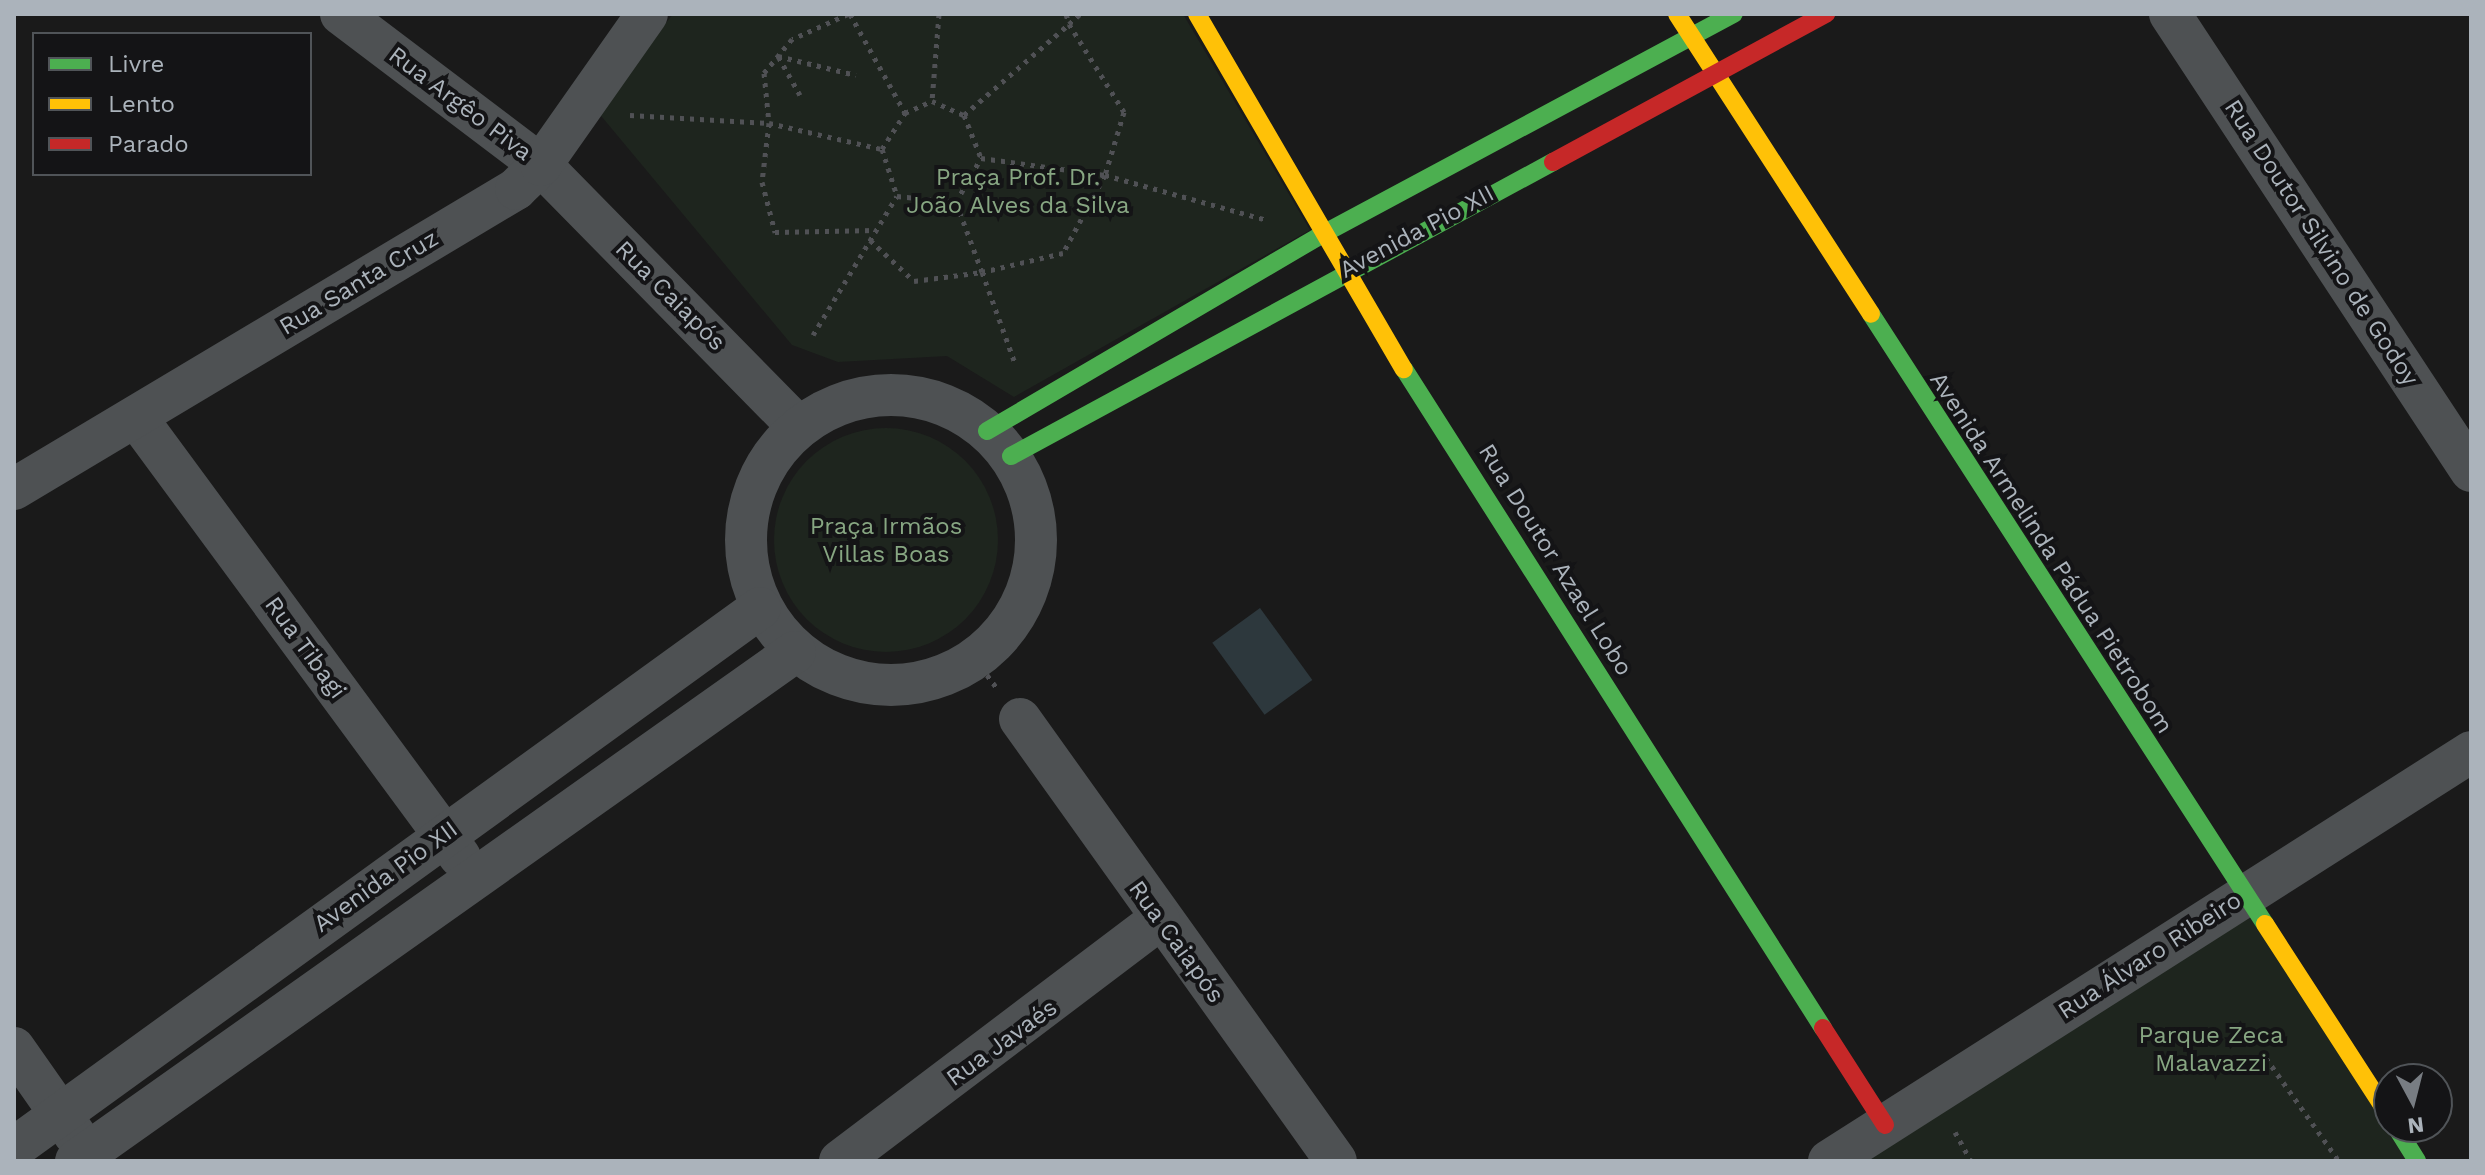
<!DOCTYPE html>
<html>
<head>
<meta charset="utf-8">
<style>
  body { margin:0 }
  #map { position:relative; width:2485px; height:1175px; overflow:hidden; background:#1a1a1a; font-family:"Work Sans",sans-serif }
  div>[style] { position:absolute }
  .green>* { inset:0; background:#1e251e }
  .round { border-radius:50% }
  .water>* { inset:0; background:#2d383d; transform-origin:0 0 }
  .path>* { height:5px; margin-top:-2.5px; transform-origin:0; background:repeating-linear-gradient(90deg,#505155 0 4px,transparent 0 10px) }
  .street>* { height:42px; margin:-21px; padding:0 21px; transform-origin:21px; border-radius:21px; background:#4e5153 }
  .street>.ring { margin:-21px; padding:0; box-sizing:content-box; background:none; border:42px solid #4e5153; border-radius:50% }
  .fast>* { height:18px; margin:-9px; padding:0 9px; transform-origin:9px; border-radius:9px; background:#4caf50 }
  .slow>* { height:18px; margin:-9px; padding:0 9px; transform-origin:9px; border-radius:9px; background:#ffc107 }
  .jam>* { height:18px; margin:-9px; padding:0 9px; transform-origin:9px; border-radius:9px; background:#c62828 }
  span { translate:-50% -50%; white-space:nowrap; text-align:center; line-height:1.15; -webkit-text-stroke:8px #141416; paint-order:stroke }
  .street-label { font-size:24px; color:#abb3bb }
  .park-label { font-size:24px; color:#87a682 }
  .frame { position:absolute; inset:0; border:16px solid #abb3bb; pointer-events:none }
  .legend { position:absolute; left:32px; top:32px; width:280px; height:144px; box-sizing:border-box; background:#141416; border:2px solid #505458; margin:0; padding:10px 14px; list-style:none; font-size:24px; color:#abb3bb }
  .legend li { display:flex; align-items:center; gap:16px; height:40px }
  .legend b { width:40px; border:2px solid #505458 }
  .north { position:absolute; left:2373px; top:1063px; width:80px; height:80px; box-sizing:border-box; background:#141416; border:2px solid #505458; border-radius:50%; rotate:173deg; font-size:22px; font-weight:700; line-height:32px; text-align:center; color:#abb3bb }
  .north::after { content:''; display:block; margin:auto; width:28px; height:36px; background:#787d83; clip-path:polygon(50% 0,100% 100%,50% 72%,0 100%) }
</style>
</head>
<body>
<div id="map">
  <div class="green">
    <div style="clip-path:polygon(673px 14px,1183px 14px,1310px 230px,1014px 397px,947px 356px,838px 362px,792px 345px,597px 111px)"></div>
    <div class="round" style="left:774px;top:428px;width:224px;height:224px"></div>
    <div style="clip-path:polygon(2247px 895px,2417px 1161px,1827px 1161px)"></div>
  </div>
  <div class="water">
    <div style="left:1260px;top:608px;width:89px;height:59px;rotate:54deg"></div>
  </div>
  <div class="path">
    <div style="left:848px;top:14px;width:61px;rotate:155.9deg"></div>
    <div style="left:792px;top:39px;width:44px;rotate:129.5deg"></div>
    <div style="left:764px;top:73px;width:50px;rotate:84.3deg"></div>
    <div style="left:769px;top:123px;width:116px;rotate:13deg"></div>
    <div style="left:882px;top:149px;width:43px;rotate:-57.4deg"></div>
    <div style="left:905px;top:113px;width:30px;rotate:-24deg"></div>
    <div style="left:850px;top:14px;width:113px;rotate:60.9deg"></div>
    <div style="left:939px;top:14px;width:87px;rotate:94.6deg"></div>
    <div style="left:932px;top:101px;width:35px;rotate:24deg"></div>
    <div style="left:964px;top:115px;width:139px;rotate:-40.9deg"></div>
    <div style="left:1069px;top:24px;width:104px;rotate:58deg"></div>
    <div style="left:1124px;top:112px;width:66px;rotate:106.8deg"></div>
    <div style="left:1105px;top:175px;width:165px;rotate:15.5deg"></div>
    <div style="left:1066px;top:14px;width:10px;rotate:73deg"></div>
    <div style="left:1069px;top:24px;width:15px;rotate:-42deg"></div>
    <div style="left:800px;top:95px;width:45px;rotate:-119.4deg"></div>
    <div style="left:778px;top:56px;width:80px;rotate:13.7deg"></div>
    <div style="left:630px;top:115px;width:139px;rotate:3.3deg"></div>
    <div style="left:769px;top:123px;width:59px;rotate:96.8deg"></div>
    <div style="left:762px;top:182px;width:52px;rotate:75.4deg"></div>
    <div style="left:775px;top:232px;width:101px;rotate:-1.1deg"></div>
    <div style="left:964px;top:115px;width:46px;rotate:68.4deg"></div>
    <div style="left:882px;top:149px;width:49px;rotate:72.3deg"></div>
    <div style="left:870px;top:240px;width:60px;rotate:43deg"></div>
    <div style="left:914px;top:281px;width:69px;rotate:-7.5deg"></div>
    <div style="left:982px;top:272px;width:75px;rotate:-110.4deg"></div>
    <div style="left:956px;top:202px;width:51px;rotate:-60.4deg"></div>
    <div style="left:981px;top:158px;width:125px;rotate:7.8deg"></div>
    <div style="left:1105px;top:175px;width:89px;rotate:118.3deg"></div>
    <div style="left:1063px;top:253px;width:83px;rotate:166.8deg"></div>
    <div style="left:982px;top:272px;width:97px;rotate:70.1deg"></div>
    <div style="left:813px;top:335px;width:162px;rotate:-58.9deg"></div>
    <div style="left:897px;top:196px;width:59px;rotate:5.8deg"></div>
    <div style="left:975px;top:659px;width:35px;rotate:53deg"></div>
    <div style="left:2266px;top:1058px;width:126px;rotate:54.7deg"></div>
    <div style="left:1955px;top:1132px;width:33px;rotate:61deg"></div>
  </div>
  <div class="street">
    <div style="left:341px;top:14px;width:251px;rotate:37.1deg"></div>
    <div style="left:541px;top:165px;width:368px;rotate:45.5deg"></div>
    <div style="left:2170px;top:14px;width:547px;rotate:56.63deg"></div>
    <div class="ring" style="left:746px;top:395px;width:248px;height:248px"></div>
    <div style="left:136px;top:417px;width:546px;rotate:53.63deg"></div>
    <div style="left:14px;top:489px;width:585px;rotate:-30.86deg"></div>
    <div style="left:516px;top:189px;width:35px;rotate:-44deg"></div>
    <div style="left:541px;top:165px;width:184px;rotate:-54.9deg"></div>
    <div style="left:1020px;top:719px;width:543px;rotate:54.44deg"></div>
    <div style="left:14px;top:1048px;width:106px;rotate:55deg"></div>
    <div style="left:14px;top:1148px;width:921px;rotate:-35.9deg"></div>
    <div style="left:76px;top:1161px;width:881px;rotate:-35.3deg"></div>
    <div style="left:840px;top:1161px;width:400px;rotate:-37.1deg"></div>
    <div style="left:1829px;top:1161px;width:761px;rotate:-32.5deg"></div>
  </div>
  <div class="fast">
    <div style="left:1871px;top:314px;width:726px;rotate:57.14deg"></div>
    <div style="left:1404px;top:369px;width:781px;rotate:57.55deg"></div>
    <div style="left:987px;top:431px;width:389px;rotate:-30.4deg"></div>
    <div style="left:1323px;top:234px;width:466px;rotate:-28.2deg"></div>
    <div style="left:1011px;top:456px;width:617px;rotate:-28.48deg"></div>
    <div style="left:2396px;top:1127px;width:40px;rotate:58deg"></div>
  </div>
  <div class="slow">
    <div style="left:1197px;top:14px;width:411px;rotate:59.8deg"></div>
    <div style="left:1677px;top:14px;width:357px;rotate:57.1deg"></div>
    <div style="left:2265px;top:924px;width:229px;rotate:57.1deg"></div>
  </div>
  <div class="jam">
    <div style="left:1553px;top:162px;width:311px;rotate:-28.5deg"></div>
    <div style="left:1823px;top:1028px;width:115px;rotate:57.4deg"></div>
  </div>
  <div class="street-label">
    <span style="left:460px;top:104px;rotate:37deg">Rua Argêo Piva</span>
    <span style="left:1417px;top:232px;rotate:-28deg">Avenida Pio XII</span>
    <span style="left:2321px;top:243px;rotate:57deg">Rua Doutor Silvino de Godoy</span>
    <span style="left:359px;top:283px;rotate:-31deg">Rua Santa Cruz</span>
    <span style="left:670px;top:296px;rotate:45deg">Rua Caiapós</span>
    <span style="left:2051px;top:553px;rotate:57deg">Avenida Armelinda Pádua Pietrobom</span>
    <span style="left:1555px;top:560px;rotate:58deg">Rua Doutor Azael Lobo</span>
    <span style="left:305px;top:648px;rotate:54deg">Rua Tibagi</span>
    <span style="left:386px;top:877px;rotate:-36deg">Avenida Pio XII</span>
    <span style="left:1176px;top:942px;rotate:54deg">Rua Caiapós</span>
    <span style="left:2150px;top:956px;rotate:-33deg">Rua Álvaro Ribeiro</span>
    <span style="left:1002px;top:1043px;rotate:-36deg">Rua Javaés</span>
  </div>
  <div class="park-label">
    <span style="left:1018px;top:192px">Praça Prof. Dr.<br>João Alves da Silva</span>
    <span style="left:886px;top:541px">Praça Irmãos<br>Villas Boas</span>
    <span style="left:2211px;top:1050px">Parque Zeca<br>Malavazzi</span>
  </div>
  <div class="frame"></div>
  <ul class="legend">
  <li><b style="height:10px;background:#4caf50"></b>Livre</li>
  <li><b style="height:10px;background:#ffc107"></b>Lento</li>
  <li><b style="height:10px;background:#c62828"></b>Parado</li>
  </ul>
  <div class="north">N</div>
</div>
</body>
</html>
